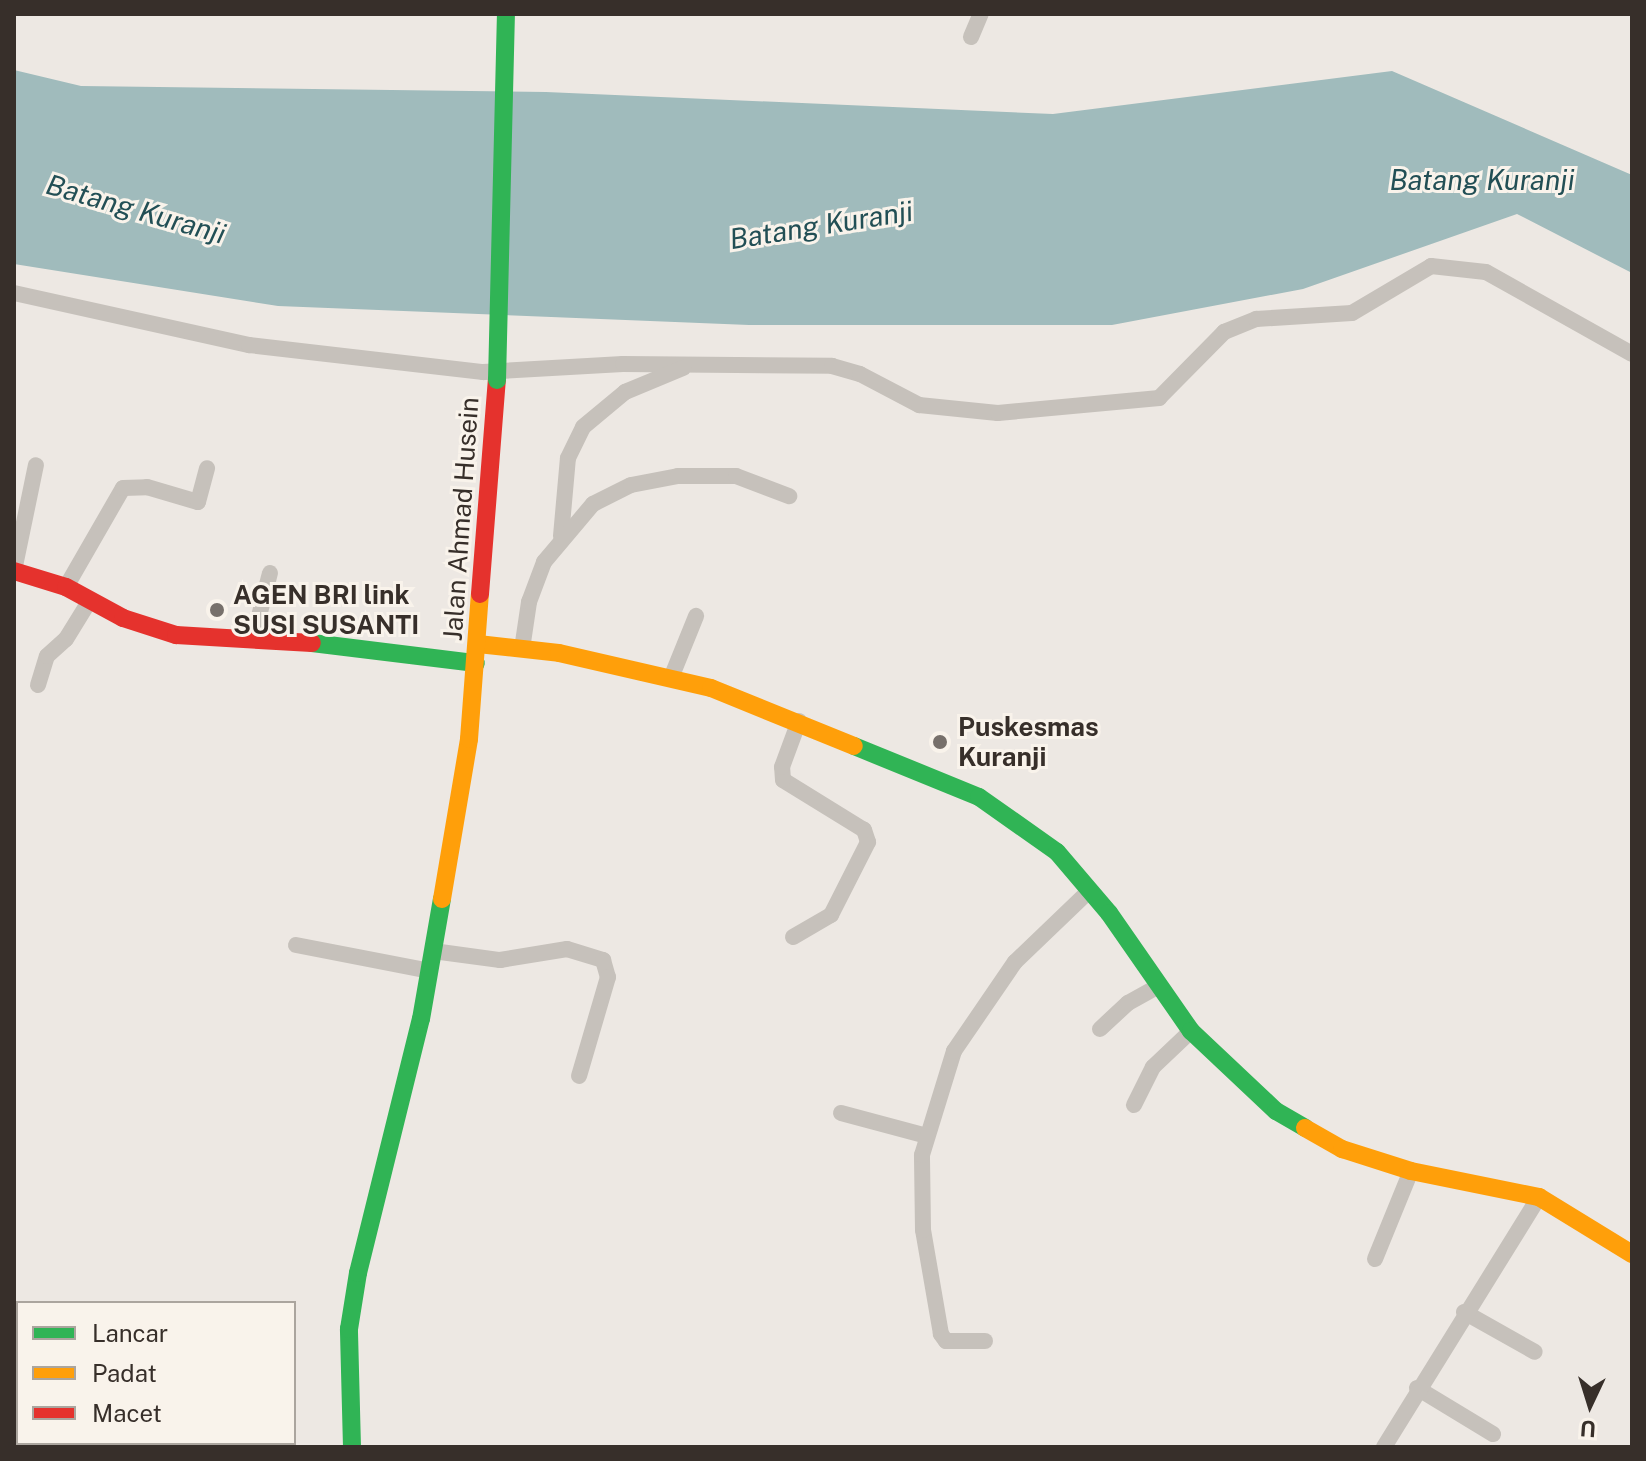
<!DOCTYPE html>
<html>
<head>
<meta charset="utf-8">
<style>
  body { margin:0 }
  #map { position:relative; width:1646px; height:1461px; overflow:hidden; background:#ede8e3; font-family:"Public Sans",sans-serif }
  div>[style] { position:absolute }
  .water>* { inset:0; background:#a0bbbc }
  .street>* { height:16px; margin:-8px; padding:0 8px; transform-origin:8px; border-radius:8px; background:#c6c1bb }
  .fast>* { height:18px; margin:-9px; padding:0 9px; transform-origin:9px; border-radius:9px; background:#30b455 }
  .slow>* { height:18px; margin:-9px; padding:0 9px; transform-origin:9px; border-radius:9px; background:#ff9f0a }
  .jam>* { height:18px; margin:-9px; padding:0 9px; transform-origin:9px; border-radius:9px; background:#e5322d }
  .fast-bridge>* { height:18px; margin:-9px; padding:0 9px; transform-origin:9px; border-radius:9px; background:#30b455 }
  .dots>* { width:22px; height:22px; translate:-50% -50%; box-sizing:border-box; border:4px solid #f9f3eb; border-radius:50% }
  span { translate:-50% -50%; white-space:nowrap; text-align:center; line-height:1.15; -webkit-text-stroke:6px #f9f3eb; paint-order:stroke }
  .street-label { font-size:26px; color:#372f2a }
  .poi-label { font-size:26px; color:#372f2a; font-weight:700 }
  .left { translate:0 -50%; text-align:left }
  .water-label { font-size:28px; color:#224f55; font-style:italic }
  .frame { position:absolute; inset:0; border:16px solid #372f2a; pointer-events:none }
  .legend { position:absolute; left:16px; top:1301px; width:280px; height:144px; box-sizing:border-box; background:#f9f3eb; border:2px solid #aba59e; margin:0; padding:10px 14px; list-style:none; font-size:24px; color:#372f2a }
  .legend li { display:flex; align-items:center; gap:16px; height:40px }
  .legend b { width:40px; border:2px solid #aba59e }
  .north { position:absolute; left:1550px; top:1365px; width:80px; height:80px; -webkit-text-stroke:6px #f9f3eb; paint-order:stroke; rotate:184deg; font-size:22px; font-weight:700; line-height:32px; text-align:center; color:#372f2a }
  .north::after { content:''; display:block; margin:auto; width:28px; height:36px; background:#372f2a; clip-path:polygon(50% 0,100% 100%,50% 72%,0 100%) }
</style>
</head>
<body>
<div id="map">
  <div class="water">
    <div style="clip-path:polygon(14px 70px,81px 86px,546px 92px,1053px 114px,1392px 71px,1632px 175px,1632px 273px,1517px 214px,1303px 289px,1112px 325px,749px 325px,278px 306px,14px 264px)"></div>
  </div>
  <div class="street">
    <div style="left:971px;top:37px;width:25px;rotate:-67deg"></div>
    <div style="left:14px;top:293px;width:241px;rotate:12.5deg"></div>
    <div style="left:249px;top:345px;width:236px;rotate:6.6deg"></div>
    <div style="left:483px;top:372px;width:140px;rotate:-3.3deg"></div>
    <div style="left:623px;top:364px;width:209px;rotate:0.5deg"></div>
    <div style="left:832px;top:366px;width:29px;rotate:16deg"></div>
    <div style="left:860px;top:374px;width:67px;rotate:27.7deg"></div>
    <div style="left:919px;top:405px;width:79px;rotate:5.8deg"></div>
    <div style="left:998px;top:413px;width:162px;rotate:-5.3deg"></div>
    <div style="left:1159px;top:398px;width:93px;rotate:-45.4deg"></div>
    <div style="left:1224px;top:332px;width:35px;rotate:-22deg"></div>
    <div style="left:1256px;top:319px;width:96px;rotate:-3.6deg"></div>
    <div style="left:1352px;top:313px;width:92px;rotate:-30.7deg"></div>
    <div style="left:1431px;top:266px;width:55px;rotate:6.2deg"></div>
    <div style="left:1486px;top:272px;width:167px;rotate:29.3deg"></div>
    <div style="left:561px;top:536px;width:78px;rotate:-84.9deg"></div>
    <div style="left:568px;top:458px;width:34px;rotate:-64deg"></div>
    <div style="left:583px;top:427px;width:55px;rotate:-39.8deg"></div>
    <div style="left:625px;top:392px;width:63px;rotate:-22.5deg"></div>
    <div style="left:14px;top:571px;width:108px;rotate:-78.3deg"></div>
    <div style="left:66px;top:587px;width:114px;rotate:-60.1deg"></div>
    <div style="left:123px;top:488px;width:24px;rotate:-2deg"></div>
    <div style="left:147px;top:487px;width:53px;rotate:16.4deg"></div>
    <div style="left:198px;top:502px;width:35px;rotate:-75deg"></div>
    <div style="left:253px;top:640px;width:69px;rotate:-75.8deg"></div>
    <div style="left:522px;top:649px;width:48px;rotate:-81.5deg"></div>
    <div style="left:529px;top:602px;width:43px;rotate:-69.4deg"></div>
    <div style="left:544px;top:562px;width:76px;rotate:-49.8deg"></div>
    <div style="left:593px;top:504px;width:42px;rotate:-26.6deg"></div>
    <div style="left:631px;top:485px;width:48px;rotate:-10.8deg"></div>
    <div style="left:678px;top:476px;width:58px"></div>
    <div style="left:736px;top:476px;width:57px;rotate:20.7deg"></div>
    <div style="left:671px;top:678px;width:67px;rotate:-68deg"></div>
    <div style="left:38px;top:685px;width:30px;rotate:-73deg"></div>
    <div style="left:47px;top:656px;width:25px;rotate:-42deg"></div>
    <div style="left:66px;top:639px;width:46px;rotate:-58.4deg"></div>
    <div style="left:793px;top:937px;width:44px;rotate:-30.1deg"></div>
    <div style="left:831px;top:915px;width:82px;rotate:-63.1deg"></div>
    <div style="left:868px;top:842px;width:13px;rotate:-108deg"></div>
    <div style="left:864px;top:830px;width:95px;rotate:-148.3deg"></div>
    <div style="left:783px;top:780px;width:13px;rotate:-94deg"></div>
    <div style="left:782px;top:767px;width:49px;rotate:-69.7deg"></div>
    <div style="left:296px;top:945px;width:136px;rotate:11deg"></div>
    <div style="left:433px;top:951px;width:68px;rotate:7.7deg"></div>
    <div style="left:500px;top:960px;width:68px;rotate:-9.3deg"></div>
    <div style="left:567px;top:949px;width:38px;rotate:17deg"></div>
    <div style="left:603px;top:960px;width:18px;rotate:74deg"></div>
    <div style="left:608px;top:977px;width:103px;rotate:106.3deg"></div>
    <div style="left:1100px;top:1029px;width:38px;rotate:-43deg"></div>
    <div style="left:1128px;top:1003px;width:35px;rotate:-29deg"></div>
    <div style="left:1134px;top:1105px;width:42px;rotate:-63.4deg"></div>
    <div style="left:1153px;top:1067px;width:52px;rotate:-43.5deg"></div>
    <div style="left:841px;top:1113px;width:89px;rotate:15deg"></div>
    <div style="left:1375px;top:1259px;width:95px;rotate:-67.8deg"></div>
    <div style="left:1464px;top:1312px;width:81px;rotate:29.4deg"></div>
    <div style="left:14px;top:1317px;width:6px;rotate:51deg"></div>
    <div style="left:985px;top:1341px;width:39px;rotate:180deg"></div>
    <div style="left:946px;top:1341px;width:9px;rotate:-126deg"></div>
    <div style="left:941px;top:1334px;width:106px;rotate:-99.8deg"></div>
    <div style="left:923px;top:1230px;width:75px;rotate:-90.8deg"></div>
    <div style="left:922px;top:1155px;width:109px;rotate:-72.9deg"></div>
    <div style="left:954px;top:1051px;width:108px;rotate:-55.6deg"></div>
    <div style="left:1015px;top:962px;width:104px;rotate:-43.8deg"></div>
    <div style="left:1417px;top:1388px;width:89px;rotate:31.2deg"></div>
    <div style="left:104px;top:1443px;width:4px;rotate:76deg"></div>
    <div style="left:1384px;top:1447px;width:294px;rotate:-58.2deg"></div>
  </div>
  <div class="fast">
    <div style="left:312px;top:643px;width:165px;rotate:7deg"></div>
    <div style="left:854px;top:746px;width:135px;rotate:22.2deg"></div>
    <div style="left:979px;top:797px;width:95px;rotate:35.2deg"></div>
    <div style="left:1057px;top:852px;width:80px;rotate:49.6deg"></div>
    <div style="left:1109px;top:913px;width:144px;rotate:55.2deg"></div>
    <div style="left:1191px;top:1031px;width:117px;rotate:43.3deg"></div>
    <div style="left:1276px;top:1111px;width:34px;rotate:30deg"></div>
    <div style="left:352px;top:1447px;width:118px;rotate:-91.5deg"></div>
    <div style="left:349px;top:1329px;width:57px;rotate:-80.9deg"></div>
    <div style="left:358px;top:1273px;width:262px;rotate:-76.1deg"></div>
    <div style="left:421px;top:1019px;width:122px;rotate:-80.1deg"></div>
  </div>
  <div class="slow">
    <div style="left:478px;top:644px;width:81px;rotate:6.3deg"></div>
    <div style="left:559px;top:653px;width:156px;rotate:13deg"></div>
    <div style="left:711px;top:688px;width:154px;rotate:22.1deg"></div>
    <div style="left:442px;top:899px;width:162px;rotate:-80.4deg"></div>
    <div style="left:469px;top:739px;width:145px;rotate:-85.7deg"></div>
    <div style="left:1305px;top:1128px;width:43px;rotate:29.6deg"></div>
    <div style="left:1342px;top:1149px;width:72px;rotate:17.7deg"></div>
    <div style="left:1411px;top:1171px;width:131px;rotate:11.5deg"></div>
    <div style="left:1539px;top:1197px;width:109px;rotate:31.5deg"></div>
  </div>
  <div class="jam">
    <div style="left:14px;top:571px;width:54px;rotate:17.1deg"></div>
    <div style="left:66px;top:587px;width:65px;rotate:28.5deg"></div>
    <div style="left:123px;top:618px;width:56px;rotate:17.8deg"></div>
    <div style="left:176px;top:635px;width:136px;rotate:3.4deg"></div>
    <div style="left:480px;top:594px;width:215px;rotate:-85.5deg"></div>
  </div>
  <div class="fast-bridge">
    <div style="left:497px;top:380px;width:366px;rotate:-88.6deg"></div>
  </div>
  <div class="dots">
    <div style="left:217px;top:610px;background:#77706b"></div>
    <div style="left:940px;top:742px;background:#77706b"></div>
  </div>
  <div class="street-label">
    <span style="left:461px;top:519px;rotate:-86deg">Jalan Ahmad Husein</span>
  </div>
  <div class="poi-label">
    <span class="left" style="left:233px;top:610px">AGEN BRI link<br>SUSI SUSANTI</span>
    <span class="left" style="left:958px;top:742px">Puskesmas<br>Kuranji</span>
  </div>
  <div class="water-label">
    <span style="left:1482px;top:180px">Batang Kuranji</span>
    <span style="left:136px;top:209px;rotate:16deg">Batang Kuranji</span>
    <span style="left:821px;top:225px;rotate:-9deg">Batang Kuranji</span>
  </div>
  <div class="frame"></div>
  <ul class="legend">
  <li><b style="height:10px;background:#30b455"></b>Lancar</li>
  <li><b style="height:10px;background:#ff9f0a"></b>Padat</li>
  <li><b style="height:10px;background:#e5322d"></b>Macet</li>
  </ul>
  <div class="north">U</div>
</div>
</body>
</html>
